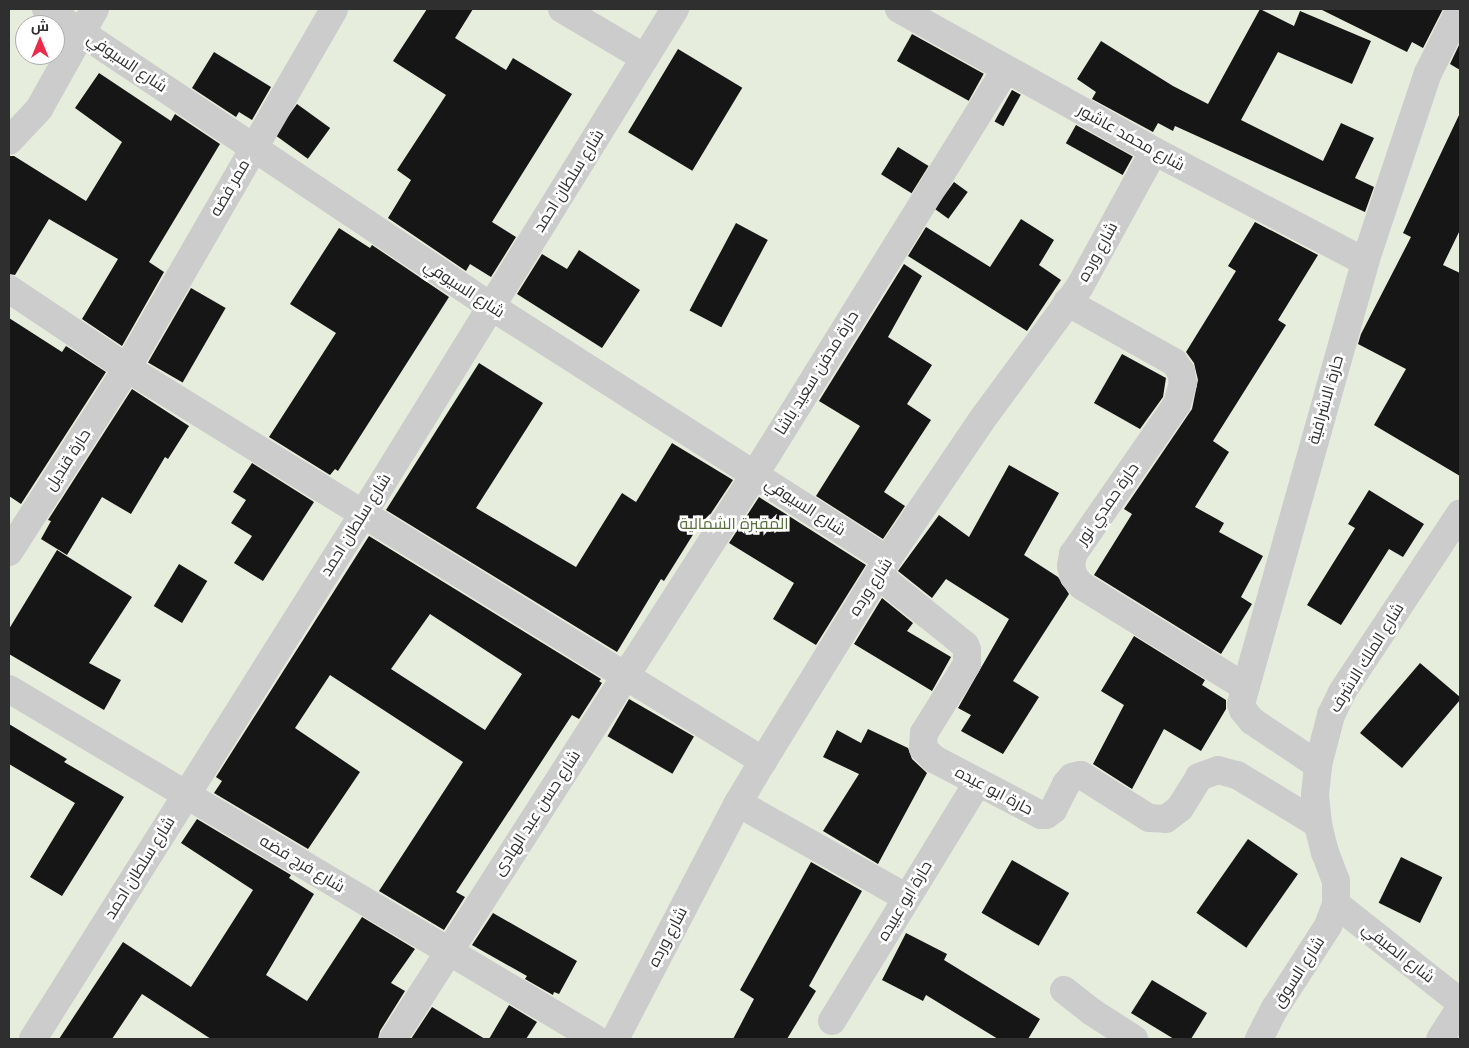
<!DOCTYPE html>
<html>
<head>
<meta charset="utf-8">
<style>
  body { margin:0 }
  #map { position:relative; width:1469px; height:1048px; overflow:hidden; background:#fff; font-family:"Space Grotesk",Cairo,sans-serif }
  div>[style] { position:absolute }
  .green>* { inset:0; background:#e7eddc }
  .building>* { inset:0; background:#161616; transform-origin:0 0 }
  .minor>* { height:28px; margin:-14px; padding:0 14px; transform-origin:14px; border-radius:14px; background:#ccc }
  span { translate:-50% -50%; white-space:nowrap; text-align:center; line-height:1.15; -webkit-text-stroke:5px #fff; paint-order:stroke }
  .street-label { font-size:16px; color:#2f2f2f }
  .park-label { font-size:16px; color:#576d3a }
  .frame { position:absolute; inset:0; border:10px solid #2f2f2f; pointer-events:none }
  .north { position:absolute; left:15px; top:15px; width:50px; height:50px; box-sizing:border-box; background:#fff; border:1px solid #acacac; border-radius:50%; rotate:0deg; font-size:14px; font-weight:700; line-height:20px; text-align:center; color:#2f2f2f }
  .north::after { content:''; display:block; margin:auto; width:18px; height:22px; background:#ed2a4c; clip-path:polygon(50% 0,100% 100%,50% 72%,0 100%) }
</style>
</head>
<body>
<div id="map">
  <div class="green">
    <div style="clip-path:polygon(evenodd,9px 9px,1460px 9px,1460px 1039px,9px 1039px,9px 9px,25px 25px,55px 25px,55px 55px,25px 55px,25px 25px)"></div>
  </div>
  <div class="building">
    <div style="clip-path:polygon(427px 9px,473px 9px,455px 38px,506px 70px,513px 58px,572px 94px,492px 222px,516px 237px,491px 277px,470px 264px,466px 271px,388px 218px,411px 180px,397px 170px,446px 95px,393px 61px)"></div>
    <div style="clip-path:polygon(1260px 9px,1294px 26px,1300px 11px,1371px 41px,1352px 84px,1278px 52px,1241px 120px,1323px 161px,1341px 123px,1374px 138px,1355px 178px,1374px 187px,1365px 212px,1175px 126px,1173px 131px,1158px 123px,1153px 132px,1092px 99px,1096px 92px,1077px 79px,1101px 41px,1173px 86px,1208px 104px)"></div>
    <div style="clip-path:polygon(1320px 9px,1443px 9px,1423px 48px,1412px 42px,1407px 52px)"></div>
    <div style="left:912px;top:34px;width:82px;height:31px;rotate:29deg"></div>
    <div style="clip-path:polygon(1460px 43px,1460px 70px,1450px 64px)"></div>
    <div style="left:678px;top:49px;width:75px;height:97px;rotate:31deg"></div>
    <div style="clip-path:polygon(214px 52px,271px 87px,252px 120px,239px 112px,236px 117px,192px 88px)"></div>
    <div style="clip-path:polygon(99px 73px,171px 121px,175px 114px,220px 144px,149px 262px,164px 272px,122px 346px,82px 319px,118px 259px,49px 219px,15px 275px,9px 274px,9px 156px,14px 156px,86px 201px,122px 142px,75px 108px)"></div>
    <div style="left:1012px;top:90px;width:10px;height:36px;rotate:29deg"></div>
    <div style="left:297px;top:104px;width:41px;height:38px;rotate:36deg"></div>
    <div style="clip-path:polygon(1460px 113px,1460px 230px,1443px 265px,1460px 273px,1460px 476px,1374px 425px,1406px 369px,1358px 344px,1361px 334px,1411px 237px,1403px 233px)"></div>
    <div style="left:1076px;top:125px;width:65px;height:21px;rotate:29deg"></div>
    <div style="left:898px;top:147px;width:36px;height:32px;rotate:32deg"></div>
    <div style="left:954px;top:182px;width:17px;height:33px;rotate:36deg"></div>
    <div style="clip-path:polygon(1021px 219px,1054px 240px,1039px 265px,1061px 280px,1027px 331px,908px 256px,926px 227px,990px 267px)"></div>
    <div style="clip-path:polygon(1255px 222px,1318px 255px,1278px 320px,1286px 325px,1213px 441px,1229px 452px,1195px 507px,1224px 523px,1219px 532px,1263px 556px,1241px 597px,1252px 604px,1221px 654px,1094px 575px,1132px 514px,1124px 509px,1192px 409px,1198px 380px,1194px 363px,1186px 352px,1236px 271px,1228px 266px)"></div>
    <div style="left:736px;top:223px;width:36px;height:99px;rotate:28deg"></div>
    <div style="clip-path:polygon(339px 228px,370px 248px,372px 245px,449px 297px,338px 471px,335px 469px,330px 475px,269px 437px,336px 333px,290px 304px)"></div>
    <div style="clip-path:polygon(579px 250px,640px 290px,602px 348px,517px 294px,542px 254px,567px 269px)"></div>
    <div style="clip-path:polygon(904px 264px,922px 276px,888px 337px,932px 365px,907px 404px,931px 420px,884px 492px,905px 506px,883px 539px,816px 496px,860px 426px,819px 401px)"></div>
    <div style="left:191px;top:288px;width:40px;height:86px;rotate:30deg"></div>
    <div style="clip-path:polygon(9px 318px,62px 352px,66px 346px,106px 372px,21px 504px,9px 496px)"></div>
    <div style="clip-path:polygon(1122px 354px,1166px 378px,1163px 397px,1140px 429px,1094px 403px)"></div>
    <div style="clip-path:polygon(479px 363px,543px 403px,476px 508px,576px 567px,622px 493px,636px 502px,672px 443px,733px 480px,702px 527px,699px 525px,664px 581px,661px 579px,617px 652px,386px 510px)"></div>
    <div style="clip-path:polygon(132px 389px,189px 426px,168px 459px,165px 457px,131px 514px,102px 497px,67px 555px,41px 539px,51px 521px,48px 520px)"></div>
    <div style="clip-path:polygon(252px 463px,314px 502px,263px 581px,234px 563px,252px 536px,231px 523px,246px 500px,233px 492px)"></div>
    <div style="clip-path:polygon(1009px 465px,1059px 493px,1024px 555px,1058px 577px,1069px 594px,1013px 681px,1039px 697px,1003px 754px,961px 731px,971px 715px,958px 708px,1009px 619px,946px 579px,932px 598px,898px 571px,939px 515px,969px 537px)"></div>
    <div style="clip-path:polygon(1369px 490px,1424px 524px,1403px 557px,1389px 549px,1341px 625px,1307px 605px,1355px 528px,1348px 524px)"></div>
    <div style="clip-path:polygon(759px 497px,866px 565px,816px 645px,773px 619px,794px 583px,729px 543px)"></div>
    <div style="clip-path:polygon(evenodd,369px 536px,601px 679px,599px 681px,602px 683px,579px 719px,572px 715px,456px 892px,465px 897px,444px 930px,379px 891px,463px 762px,330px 675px,295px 728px,360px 772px,308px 849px,214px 793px,222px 781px,216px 777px,369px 536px,430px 614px,522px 674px,485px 730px,391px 669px,430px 614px)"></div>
    <div style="clip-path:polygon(57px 550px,132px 597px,89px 663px,121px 680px,104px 710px,9px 654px,9px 629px)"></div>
    <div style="left:179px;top:564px;width:33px;height:49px;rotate:31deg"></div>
    <div style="clip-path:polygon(882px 598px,913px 623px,907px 631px,951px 657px,932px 691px,854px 644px)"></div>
    <div style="clip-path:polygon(1134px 636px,1205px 680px,1202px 685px,1226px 700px,1226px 709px,1201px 751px,1164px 729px,1132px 789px,1093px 764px,1124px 705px,1101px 691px)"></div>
    <div style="clip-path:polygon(1420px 663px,1460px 697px,1460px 700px,1402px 768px,1360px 733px)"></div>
    <div style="left:629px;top:699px;width:75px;height:43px;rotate:30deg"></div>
    <div style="clip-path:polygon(9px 724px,67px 759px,64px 762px,124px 797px,62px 896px,30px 877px,75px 803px,9px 764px)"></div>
    <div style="clip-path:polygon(868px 729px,908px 748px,912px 759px,927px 773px,878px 864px,823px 831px,859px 774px,823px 757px,837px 730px,861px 743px)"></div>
    <div style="clip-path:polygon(197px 819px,291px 875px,289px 878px,314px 894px,266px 975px,307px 1001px,362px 917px,415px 949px,391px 983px,405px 991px,380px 1031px,378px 1039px,211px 1039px,142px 994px,112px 1039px,59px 1039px,123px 942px,191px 987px,253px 890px,181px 843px)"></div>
    <div style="left:1248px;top:839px;width:61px;height:90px;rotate:35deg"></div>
    <div style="left:1401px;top:857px;width:46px;height:51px;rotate:26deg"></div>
    <div style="left:1012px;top:860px;width:66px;height:61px;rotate:30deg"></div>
    <div style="clip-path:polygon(811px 862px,862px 891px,809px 986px,816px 991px,787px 1039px,733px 1039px,754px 999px,740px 990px)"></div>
    <div style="clip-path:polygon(493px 913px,577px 961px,559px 994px,554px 992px,553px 995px,525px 979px,527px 976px,472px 945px)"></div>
    <div style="clip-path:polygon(906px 933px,947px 954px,944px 960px,1040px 1019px,1028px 1039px,998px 1039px,926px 995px,923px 1001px,882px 980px)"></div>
    <div style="clip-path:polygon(1152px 980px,1207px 1013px,1191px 1039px,1174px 1039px,1131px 1013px)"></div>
    <div style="clip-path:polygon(509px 1005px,537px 1022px,526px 1039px,489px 1039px)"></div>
    <div style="clip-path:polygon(432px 1007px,485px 1039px,411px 1039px)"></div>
  </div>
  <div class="minor">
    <div style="left:46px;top:9px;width:536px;rotate:33.75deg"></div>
    <div style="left:492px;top:307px;width:469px;rotate:32.6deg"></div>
    <div style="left:562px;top:9px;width:96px;rotate:30.6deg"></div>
    <div style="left:899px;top:9px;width:292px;rotate:29.1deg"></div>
    <div style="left:1154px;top:151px;width:238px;rotate:27.7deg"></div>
    <div style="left:9px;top:141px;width:44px;rotate:-46.8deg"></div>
    <div style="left:39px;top:109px;width:115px;rotate:-60.8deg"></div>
    <div style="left:9px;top:289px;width:142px;rotate:33.8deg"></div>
    <div style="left:127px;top:368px;width:748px;rotate:31.71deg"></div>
    <div style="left:1067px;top:302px;width:123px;rotate:29.3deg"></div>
    <div style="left:1174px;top:362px;width:12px;rotate:55deg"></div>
    <div style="left:1181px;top:372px;width:11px;rotate:80deg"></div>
    <div style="left:1183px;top:383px;width:22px;rotate:106deg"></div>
    <div style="left:1177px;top:404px;width:183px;rotate:124.7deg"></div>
    <div style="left:1073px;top:554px;width:12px;rotate:99deg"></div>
    <div style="left:1071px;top:566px;width:11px;rotate:75deg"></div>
    <div style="left:1074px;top:577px;width:12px;rotate:48deg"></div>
    <div style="left:1082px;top:586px;width:192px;rotate:31.8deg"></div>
    <div style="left:9px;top:552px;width:219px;rotate:-57.3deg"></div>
    <div style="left:127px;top:368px;width:414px;rotate:-60deg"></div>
    <div style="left:878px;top:575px;width:112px;rotate:38.8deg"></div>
    <div style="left:965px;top:645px;width:5px;rotate:68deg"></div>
    <div style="left:967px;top:650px;width:14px;rotate:90deg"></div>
    <div style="left:967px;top:664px;width:81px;rotate:121.9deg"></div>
    <div style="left:924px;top:733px;width:15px;rotate:94deg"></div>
    <div style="left:923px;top:748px;width:16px;rotate:45deg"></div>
    <div style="left:934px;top:759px;width:121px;rotate:27.6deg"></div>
    <div style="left:1041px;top:815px;width:5px"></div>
    <div style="left:1046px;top:815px;width:9px;rotate:-36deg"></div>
    <div style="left:1053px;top:810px;width:29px;rotate:-63deg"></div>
    <div style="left:1066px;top:784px;width:9px;rotate:-49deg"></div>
    <div style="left:1072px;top:777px;width:9px;rotate:-13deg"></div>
    <div style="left:1081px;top:775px;width:80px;rotate:32.3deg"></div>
    <div style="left:1149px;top:818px;width:17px;rotate:3deg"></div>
    <div style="left:1166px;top:819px;width:18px;rotate:-38deg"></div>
    <div style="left:1180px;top:808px;width:36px;rotate:-58deg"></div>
    <div style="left:1199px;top:777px;width:20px;rotate:-20deg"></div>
    <div style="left:1218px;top:770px;width:20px;rotate:15deg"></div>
    <div style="left:1237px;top:775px;width:95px;rotate:31.2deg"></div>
    <div style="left:9px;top:689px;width:683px;rotate:30.81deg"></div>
    <div style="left:1318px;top:765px;width:79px;rotate:-146.3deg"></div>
    <div style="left:1252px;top:721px;width:14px;rotate:-129deg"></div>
    <div style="left:1243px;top:710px;width:6px;rotate:-108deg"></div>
    <div style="left:1241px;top:704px;width:459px;rotate:-74.3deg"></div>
    <div style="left:1365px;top:262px;width:199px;rotate:-71.6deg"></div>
    <div style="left:1428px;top:73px;width:72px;rotate:-63.4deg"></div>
    <div style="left:738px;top:803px;width:194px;rotate:29.3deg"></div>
    <div style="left:1336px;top:904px;width:158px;rotate:38.3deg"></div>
    <div style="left:1064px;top:990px;width:36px;rotate:38deg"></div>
    <div style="left:1092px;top:1012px;width:50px;rotate:32.7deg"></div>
    <div style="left:832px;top:1021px;width:280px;rotate:-58.6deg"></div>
    <div style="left:33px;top:1039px;width:620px;rotate:-57.85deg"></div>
    <div style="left:363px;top:514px;width:594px;rotate:-58.29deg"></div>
    <div style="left:393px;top:1039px;width:671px;rotate:-57.35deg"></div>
    <div style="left:755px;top:474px;width:476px;rotate:-58.2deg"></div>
    <div style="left:615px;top:1039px;width:266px;rotate:-62.5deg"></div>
    <div style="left:738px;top:803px;width:49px;rotate:-59.2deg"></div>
    <div style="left:763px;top:761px;width:236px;rotate:-58.3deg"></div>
    <div style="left:887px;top:560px;width:168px;rotate:-55.9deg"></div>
    <div style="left:981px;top:421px;width:167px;rotate:-53.7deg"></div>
    <div style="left:1080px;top:286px;width:154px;rotate:-61.3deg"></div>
    <div style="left:1259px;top:1039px;width:35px;rotate:-63deg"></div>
    <div style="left:1275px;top:1008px;width:98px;rotate:-57.1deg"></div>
    <div style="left:1328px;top:926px;width:23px;rotate:-70deg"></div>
    <div style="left:1336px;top:904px;width:23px;rotate:-90deg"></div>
    <div style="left:1336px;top:881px;width:30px;rotate:-111deg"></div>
    <div style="left:1325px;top:853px;width:30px;rotate:-104deg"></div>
    <div style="left:1318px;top:824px;width:29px;rotate:-96deg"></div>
    <div style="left:1315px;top:795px;width:30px;rotate:-84deg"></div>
    <div style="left:1318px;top:765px;width:52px;rotate:-75.4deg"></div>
    <div style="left:1331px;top:715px;width:25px;rotate:-64deg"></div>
    <div style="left:1342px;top:692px;width:214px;rotate:-56.5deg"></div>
    <div style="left:1440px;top:1039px;width:37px;rotate:-57deg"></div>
  </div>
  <div class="street-label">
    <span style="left:127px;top:63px;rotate:34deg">شارع السيوفي</span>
    <span style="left:1131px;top:138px;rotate:29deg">شارع محمد عاشور</span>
    <span style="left:569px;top:181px;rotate:-58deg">شارع سلطان احمد</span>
    <span style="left:230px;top:188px;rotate:-60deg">ممر فضه</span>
    <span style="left:1098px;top:252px;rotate:-61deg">شارع ورده</span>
    <span style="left:464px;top:289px;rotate:33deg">شارع السيوفي</span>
    <span style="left:817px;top:373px;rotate:-58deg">حارة مدفن سعيد باشا</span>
    <span style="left:1326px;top:400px;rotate:-74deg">حارة الاشرافية</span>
    <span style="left:68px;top:460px;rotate:-57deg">حارة قنديل</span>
    <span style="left:1108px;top:504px;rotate:-55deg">حارة حمدي نور</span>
    <span style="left:805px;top:507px;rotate:33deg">شارع السيوفي</span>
    <span style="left:356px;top:525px;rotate:-58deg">شارع سلطان احمد</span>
    <span style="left:871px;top:587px;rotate:-57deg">شارع ورده</span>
    <span style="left:1367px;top:658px;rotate:-58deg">شارع الملك الاشرف</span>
    <span style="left:994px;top:791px;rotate:28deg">حارة ابو عيده</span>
    <span style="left:537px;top:813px;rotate:-57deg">شارع حسن عبد الهادى</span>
    <span style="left:302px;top:864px;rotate:31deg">شارع فرج فضه</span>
    <span style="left:140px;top:868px;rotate:-58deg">شارع سلطان احمد</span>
    <span style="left:905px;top:901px;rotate:-59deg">حارة ابو عبيده</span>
    <span style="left:668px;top:937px;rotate:-62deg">شارع ورده</span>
    <span style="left:1398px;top:953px;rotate:38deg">شارع الصيفي</span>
    <span style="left:1299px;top:972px;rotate:-57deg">شارع السوق</span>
  </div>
  <div class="park-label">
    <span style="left:734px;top:524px">المقبرة الشمالية</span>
  </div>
  <div class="frame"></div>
  <div class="north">ش</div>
</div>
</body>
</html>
